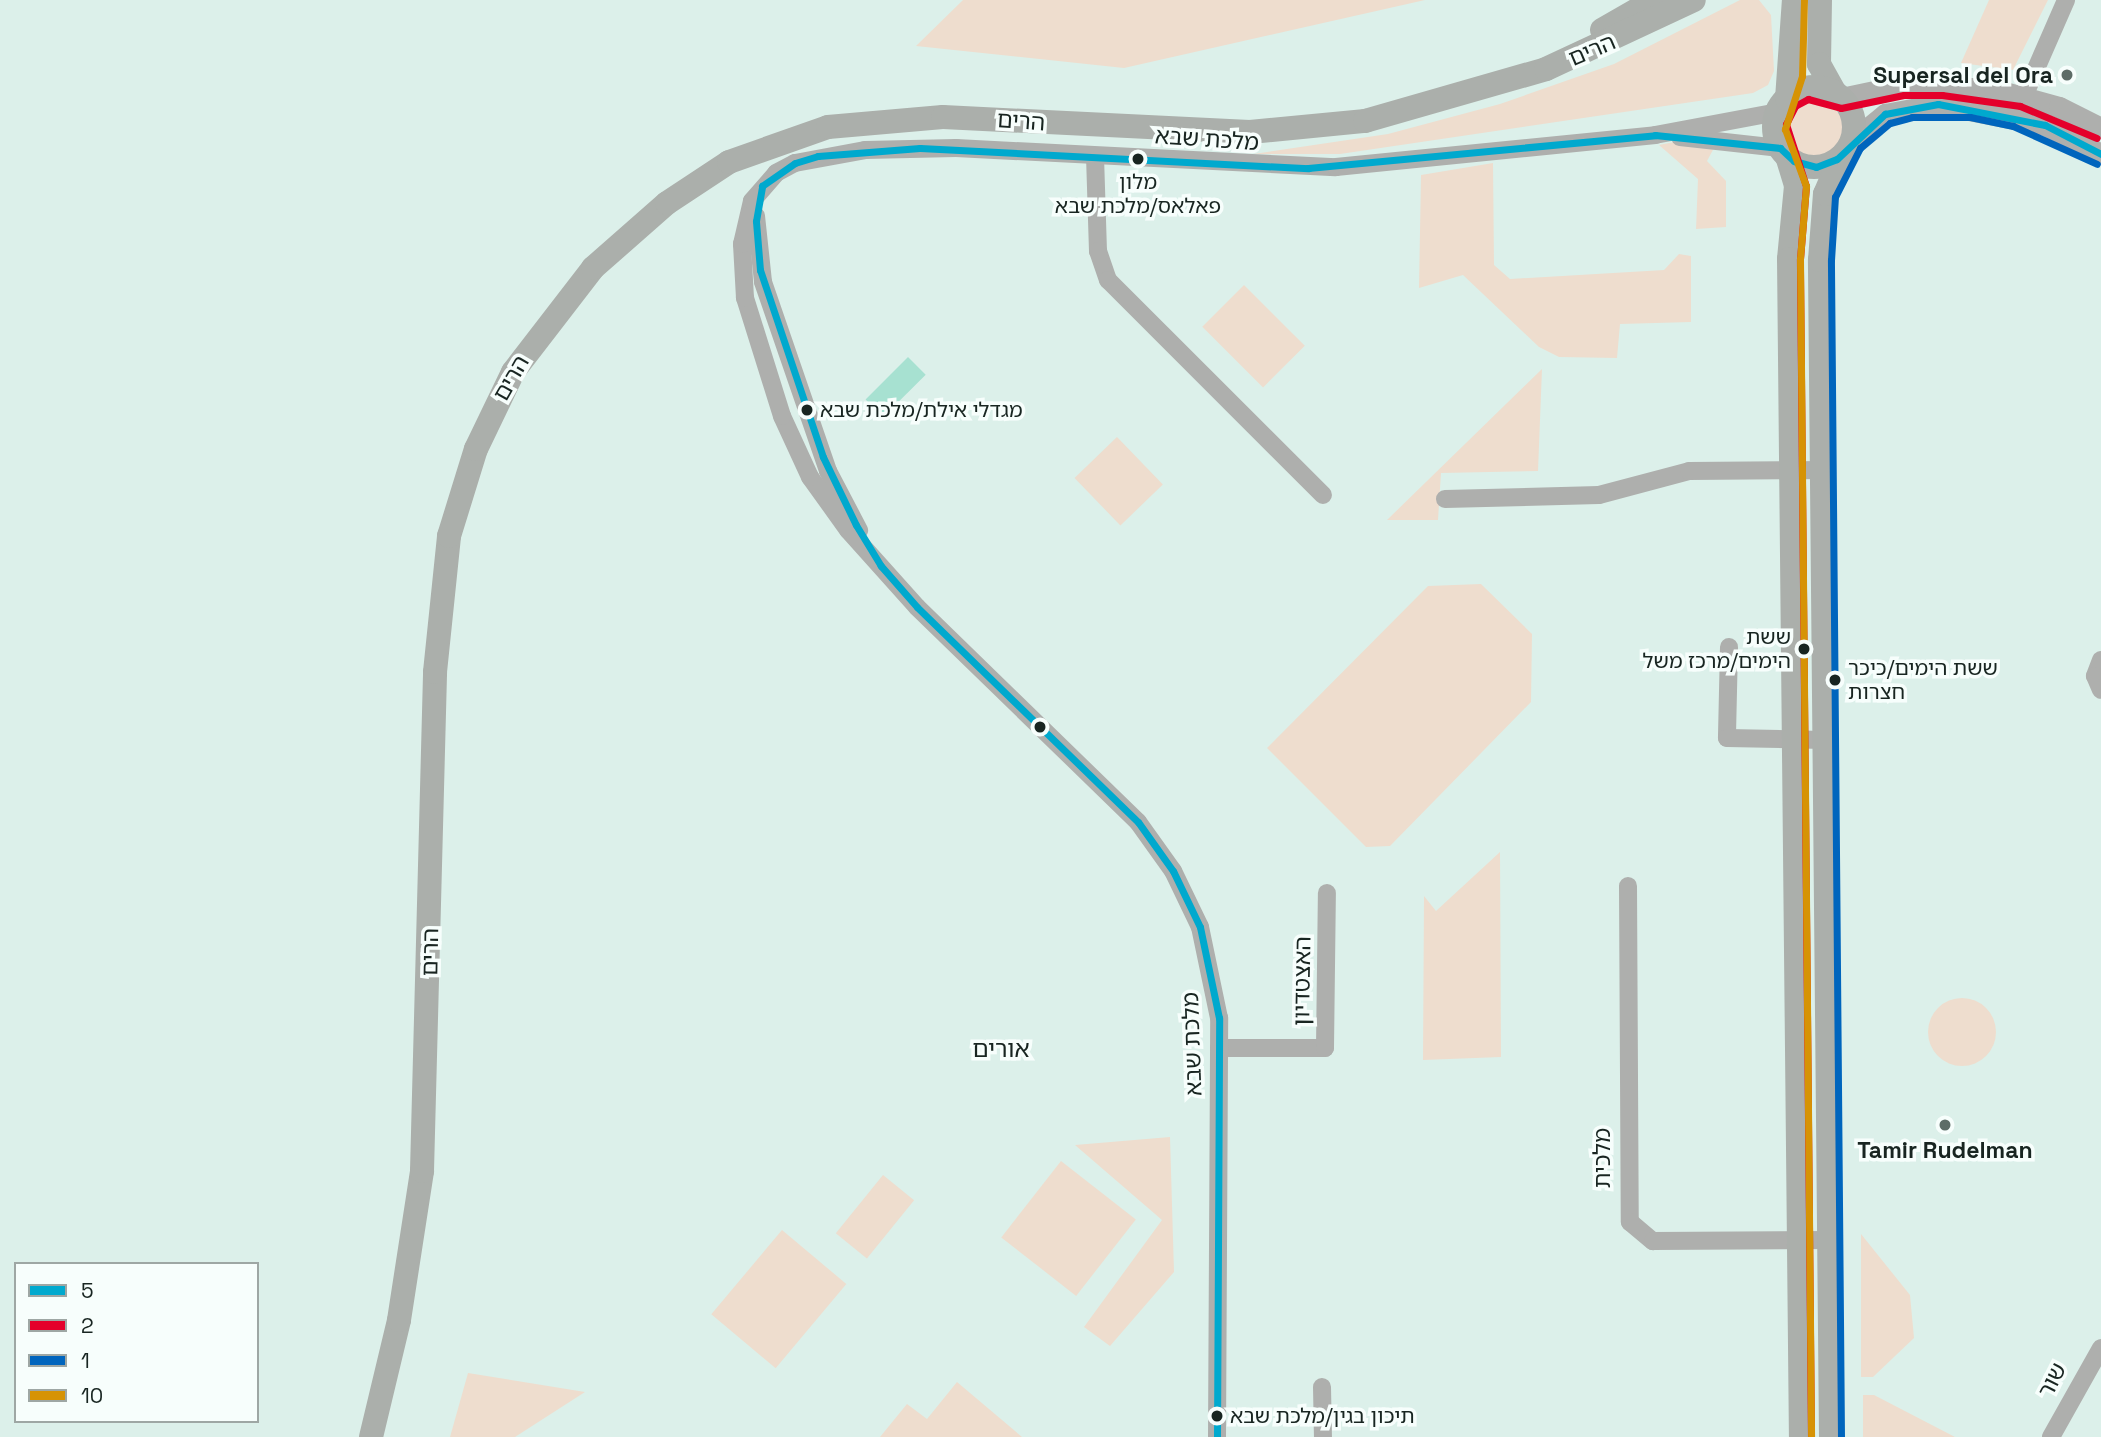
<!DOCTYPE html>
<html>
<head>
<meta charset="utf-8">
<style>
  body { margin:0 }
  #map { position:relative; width:2101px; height:1437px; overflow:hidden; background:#dcf0ea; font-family:"Space Grotesk","Noto Sans Hebrew",sans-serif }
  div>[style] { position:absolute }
  .green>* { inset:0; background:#eeddce; transform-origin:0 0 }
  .round { border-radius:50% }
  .water>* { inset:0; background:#a7e1d1; transform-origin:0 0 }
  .minor>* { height:18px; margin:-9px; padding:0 9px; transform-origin:9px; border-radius:9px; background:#aeafad }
  .tertiary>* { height:21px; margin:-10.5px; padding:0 10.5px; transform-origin:10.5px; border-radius:10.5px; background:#aeafad }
  .secondary>* { height:24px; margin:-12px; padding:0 12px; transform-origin:12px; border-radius:12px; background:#abafab }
  .secondary>.ring { margin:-12px; padding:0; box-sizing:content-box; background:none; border:24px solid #abafab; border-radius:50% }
  .bus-1>* { height:7px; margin:-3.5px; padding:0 3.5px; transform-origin:3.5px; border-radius:3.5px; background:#00a9ce }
  .bus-2>* { height:7px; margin:-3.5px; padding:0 3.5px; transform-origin:3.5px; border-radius:3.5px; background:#e4002b }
  .bus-3>* { height:7px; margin:-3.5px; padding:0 3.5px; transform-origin:3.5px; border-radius:3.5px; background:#0065bd }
  .bus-4>* { height:7px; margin:-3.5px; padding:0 3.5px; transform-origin:3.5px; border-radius:3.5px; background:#d69305 }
  .dots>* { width:19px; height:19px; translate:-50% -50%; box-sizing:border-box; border:4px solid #f7fefc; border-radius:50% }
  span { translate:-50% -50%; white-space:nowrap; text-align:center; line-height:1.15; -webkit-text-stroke:7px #f7fefc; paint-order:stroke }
  .bus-label { font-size:21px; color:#182521 }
  .left { translate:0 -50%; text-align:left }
  .right { translate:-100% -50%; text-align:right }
  .street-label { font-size:23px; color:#182521 }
  .poi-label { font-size:23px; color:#182521; font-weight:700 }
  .neighbourhood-label { font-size:24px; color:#182521 }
  .legend { position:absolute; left:14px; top:1262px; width:245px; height:161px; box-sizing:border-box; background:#f7fefc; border:2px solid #9ea7a4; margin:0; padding:9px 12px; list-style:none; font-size:21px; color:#182521 }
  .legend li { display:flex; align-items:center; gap:14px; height:35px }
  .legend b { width:35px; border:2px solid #9ea7a4 }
</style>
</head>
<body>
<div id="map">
  <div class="green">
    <div style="clip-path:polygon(963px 0,1425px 0,1124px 68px,916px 46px)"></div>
    <div style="clip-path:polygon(1740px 0,1759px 0,1771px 15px,1774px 71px,1768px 85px,1753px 93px,1340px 154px,1254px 154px,1388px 134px,1500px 104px,1614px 64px)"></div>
    <div style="clip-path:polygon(1989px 0,2048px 0,2013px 70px,1961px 63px)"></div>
    <div class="round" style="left:1780px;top:93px;width:68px;height:68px"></div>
    <div style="clip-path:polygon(1679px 141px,1714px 148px,1707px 161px,1726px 181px,1726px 227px,1696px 229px,1698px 179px,1659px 145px)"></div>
    <div style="clip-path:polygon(1493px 163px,1494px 265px,1510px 279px,1664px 270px,1679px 254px,1691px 256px,1691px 322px,1620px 324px,1617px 358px,1559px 357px,1539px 347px,1463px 275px,1419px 288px,1421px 175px)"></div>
    <div style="left:1244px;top:285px;width:86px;height:59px;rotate:45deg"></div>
    <div style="clip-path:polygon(1542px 369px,1538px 471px,1441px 473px,1438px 520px,1387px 520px)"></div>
    <div style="left:1117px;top:437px;width:66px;height:59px;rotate:46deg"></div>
    <div style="clip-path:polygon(1481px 584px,1532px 634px,1531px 702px,1390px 846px,1366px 847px,1267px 748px,1428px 586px)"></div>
    <div style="clip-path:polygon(1500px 852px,1501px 1057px,1423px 1060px,1424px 896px,1436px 911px)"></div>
    <div class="round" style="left:1928px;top:998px;width:68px;height:68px"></div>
    <div style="clip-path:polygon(1170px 1137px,1174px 1272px,1110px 1346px,1084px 1327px,1162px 1220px,1075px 1145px)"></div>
    <div style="left:1061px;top:1161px;width:95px;height:97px;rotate:38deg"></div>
    <div style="left:883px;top:1175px;width:40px;height:75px;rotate:39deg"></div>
    <div style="left:782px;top:1230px;width:84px;height:110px;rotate:40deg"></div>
    <div style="clip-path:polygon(1861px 1234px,1910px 1295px,1914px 1338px,1873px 1377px,1861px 1377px)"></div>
    <div style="clip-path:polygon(468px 1373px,585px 1392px,515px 1437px,450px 1437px)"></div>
    <div style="clip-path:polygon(957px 1382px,1022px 1437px,880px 1437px,907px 1404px,927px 1419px)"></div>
    <div style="clip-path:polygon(1863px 1395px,1874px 1395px,1955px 1437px,1863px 1437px)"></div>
  </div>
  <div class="water">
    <div style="left:908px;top:357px;width:25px;height:60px;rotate:45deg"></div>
  </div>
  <div class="minor">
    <div style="left:2018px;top:110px;width:120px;rotate:-66.4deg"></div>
    <div style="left:1680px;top:137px;width:101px;rotate:6.3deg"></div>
    <div style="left:1095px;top:156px;width:95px;rotate:88.2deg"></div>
    <div style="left:1098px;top:251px;width:31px;rotate:71deg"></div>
    <div style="left:1108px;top:280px;width:304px;rotate:45deg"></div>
    <div style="left:756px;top:216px;width:66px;rotate:83.9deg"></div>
    <div style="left:763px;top:282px;width:200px;rotate:71deg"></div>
    <div style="left:828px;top:471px;width:67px;rotate:62.3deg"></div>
    <div style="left:1445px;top:499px;width:154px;rotate:-1.5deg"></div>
    <div style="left:1599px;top:495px;width:93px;rotate:-14.9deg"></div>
    <div style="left:1689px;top:471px;width:132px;rotate:-0.4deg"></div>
    <div style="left:1729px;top:647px;width:91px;rotate:91.3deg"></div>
    <div style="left:1727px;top:738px;width:97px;rotate:1.2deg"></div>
    <div style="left:2101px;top:660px;width:17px;rotate:111deg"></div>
    <div style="left:2095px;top:676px;width:15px;rotate:67deg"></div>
    <div style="left:1628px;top:886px;width:336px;rotate:89.7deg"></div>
    <div style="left:1630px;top:1222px;width:30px;rotate:40deg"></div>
    <div style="left:1653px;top:1241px;width:176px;rotate:-0.3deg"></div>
    <div style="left:1219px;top:1048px;width:106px"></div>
    <div style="left:1325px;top:1048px;width:155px;rotate:-89.3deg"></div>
    <div style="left:1322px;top:1387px;width:50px;rotate:88.9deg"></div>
    <div style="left:1217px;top:1437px;width:419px;rotate:-89.7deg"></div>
    <div style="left:1219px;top:1018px;width:93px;rotate:-101.8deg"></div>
    <div style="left:1200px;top:927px;width:62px;rotate:-115.7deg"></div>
    <div style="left:1173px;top:871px;width:60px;rotate:-125.5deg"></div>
    <div style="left:1138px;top:822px;width:308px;rotate:-135.8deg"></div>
    <div style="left:917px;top:607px;width:103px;rotate:-131.9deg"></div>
    <div style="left:848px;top:530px;width:65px;rotate:-125.6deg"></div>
    <div style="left:810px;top:477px;width:67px;rotate:-114.7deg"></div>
    <div style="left:782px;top:416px;width:124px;rotate:-107.4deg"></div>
    <div style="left:745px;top:298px;width:54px;rotate:-93.2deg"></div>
    <div style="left:742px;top:244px;width:44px;rotate:-76.9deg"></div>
    <div style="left:752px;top:201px;width:37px;rotate:-49deg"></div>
    <div style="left:776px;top:173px;width:21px;rotate:-28deg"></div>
    <div style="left:795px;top:163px;width:71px;rotate:-10.5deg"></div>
    <div style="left:865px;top:150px;width:91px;rotate:-1.3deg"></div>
    <div style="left:956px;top:148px;width:380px;rotate:2.9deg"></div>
    <div style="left:1336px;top:167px;width:321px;rotate:-5.7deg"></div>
    <div style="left:1655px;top:135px;width:125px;rotate:-10.6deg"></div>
    <div style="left:2051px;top:1437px;width:102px;rotate:-60.7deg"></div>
  </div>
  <div class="tertiary">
    <div style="left:1841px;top:98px;width:63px;rotate:-11.8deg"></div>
    <div style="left:1903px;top:85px;width:91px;rotate:2.5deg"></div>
    <div style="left:1994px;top:89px;width:67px;rotate:15.5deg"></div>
    <div style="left:2059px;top:107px;width:47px;rotate:26.6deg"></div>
    <div style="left:1852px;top:141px;width:43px;rotate:-39.3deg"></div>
    <div style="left:1885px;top:114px;width:54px;rotate:-10.7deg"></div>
    <div style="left:1938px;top:104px;width:109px;rotate:11.1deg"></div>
    <div style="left:2045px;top:125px;width:63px;rotate:27.4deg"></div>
  </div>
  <div class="secondary">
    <div style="left:1820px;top:0;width:64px;rotate:90.9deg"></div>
    <div style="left:1819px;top:64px;width:33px;rotate:61deg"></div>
    <div style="left:1602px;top:30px;width:60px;rotate:-30deg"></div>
    <div class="ring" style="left:1774px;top:87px;width:56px;height:56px"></div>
    <div style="left:1787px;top:99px;width:99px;rotate:-86deg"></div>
    <div style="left:1787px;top:156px;width:31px;rotate:73deg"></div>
    <div style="left:1796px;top:186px;width:73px;rotate:95.5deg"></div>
    <div style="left:1789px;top:259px;width:1178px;rotate:89.42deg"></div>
    <div style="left:371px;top:1437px;width:120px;rotate:-76.5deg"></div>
    <div style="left:399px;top:1320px;width:151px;rotate:-81.2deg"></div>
    <div style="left:422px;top:1171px;width:499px;rotate:-88.5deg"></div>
    <div style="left:435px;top:672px;width:137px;rotate:-84.1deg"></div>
    <div style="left:449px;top:536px;width:91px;rotate:-72.8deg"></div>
    <div style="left:476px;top:449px;width:85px;rotate:-64.3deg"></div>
    <div style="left:513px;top:372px;width:131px;rotate:-52.4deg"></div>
    <div style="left:593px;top:268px;width:98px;rotate:-41.3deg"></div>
    <div style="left:667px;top:203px;width:74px;rotate:-33.5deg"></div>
    <div style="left:729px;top:162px;width:105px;rotate:-19.5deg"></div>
    <div style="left:828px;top:127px;width:115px;rotate:-5deg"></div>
    <div style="left:943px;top:117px;width:307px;rotate:2.8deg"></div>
    <div style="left:1250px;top:132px;width:116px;rotate:-5.5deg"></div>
    <div style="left:1365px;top:121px;width:188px;rotate:-16deg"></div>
    <div style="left:1546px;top:69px;width:163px;rotate:-25deg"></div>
    <div style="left:1831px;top:1437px;width:1177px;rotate:-90.54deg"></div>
    <div style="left:1820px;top:260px;width:66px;rotate:-85.7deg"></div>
    <div style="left:1825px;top:194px;width:40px;rotate:-66.6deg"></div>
  </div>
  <div class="bus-1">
    <div style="left:1217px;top:1437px;width:419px;rotate:-89.7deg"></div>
    <div style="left:1219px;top:1018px;width:93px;rotate:-101.8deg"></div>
    <div style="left:1200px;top:927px;width:62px;rotate:-115.7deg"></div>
    <div style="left:1173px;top:871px;width:60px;rotate:-125.5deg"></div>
    <div style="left:1138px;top:822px;width:308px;rotate:-135.8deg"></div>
    <div style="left:917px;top:607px;width:55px;rotate:-131.3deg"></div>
    <div style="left:881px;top:566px;width:48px;rotate:-121.4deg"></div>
    <div style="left:856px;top:525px;width:76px;rotate:-115.9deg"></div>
    <div style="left:823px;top:457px;width:197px;rotate:-108.6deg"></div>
    <div style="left:760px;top:270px;width:49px;rotate:-94.7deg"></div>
    <div style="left:756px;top:221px;width:36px;rotate:-80deg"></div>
    <div style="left:762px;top:186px;width:40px;rotate:-34.9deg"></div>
    <div style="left:795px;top:163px;width:24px;rotate:-17deg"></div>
    <div style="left:818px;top:156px;width:102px;rotate:-4.5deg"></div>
    <div style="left:920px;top:148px;width:389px;rotate:3deg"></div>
    <div style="left:1308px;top:168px;width:349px;rotate:-5.4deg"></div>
    <div style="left:1655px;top:135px;width:126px;rotate:5.9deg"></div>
    <div style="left:1780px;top:148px;width:19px;rotate:43deg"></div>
    <div style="left:1794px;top:161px;width:23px;rotate:15deg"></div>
    <div style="left:1816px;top:167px;width:22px;rotate:-21deg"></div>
    <div style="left:1837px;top:159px;width:66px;rotate:-43.2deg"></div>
    <div style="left:1885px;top:114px;width:54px;rotate:-10.7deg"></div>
    <div style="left:1938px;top:104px;width:109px;rotate:11.1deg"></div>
    <div style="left:2045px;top:125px;width:63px;rotate:27.4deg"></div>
  </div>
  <div class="bus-2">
    <div style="left:1811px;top:1437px;width:1178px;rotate:-90.54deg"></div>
    <div style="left:1800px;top:259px;width:73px;rotate:-85.3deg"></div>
    <div style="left:1806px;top:186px;width:65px;rotate:-107.9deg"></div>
    <div style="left:1786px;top:124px;width:20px;rotate:-63deg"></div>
    <div style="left:1795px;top:106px;width:15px;rotate:-28deg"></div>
    <div style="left:1808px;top:99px;width:34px;rotate:15deg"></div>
    <div style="left:1841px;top:108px;width:64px;rotate:-11.7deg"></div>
    <div style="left:1904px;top:95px;width:38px"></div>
    <div style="left:1942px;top:95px;width:79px;rotate:8deg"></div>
    <div style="left:2020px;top:106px;width:83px;rotate:22.6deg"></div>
  </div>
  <div class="bus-3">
    <div style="left:1841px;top:1437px;width:1177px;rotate:-90.49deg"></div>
    <div style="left:1831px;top:260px;width:63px;rotate:-86.4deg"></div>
    <div style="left:1835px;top:197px;width:55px;rotate:-63deg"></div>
    <div style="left:1860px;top:148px;width:39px;rotate:-40deg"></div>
    <div style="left:1890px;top:123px;width:23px;rotate:-15deg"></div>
    <div style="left:1912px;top:117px;width:58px"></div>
    <div style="left:1970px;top:117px;width:44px;rotate:11.8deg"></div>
    <div style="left:2013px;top:126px;width:92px;rotate:24.3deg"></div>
  </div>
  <div class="bus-4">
    <div style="left:1804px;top:0;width:76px;rotate:91.5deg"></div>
    <div style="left:1802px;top:76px;width:56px;rotate:107.8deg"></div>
    <div style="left:1785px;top:129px;width:61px;rotate:69.8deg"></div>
    <div style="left:1806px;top:186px;width:73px;rotate:94.7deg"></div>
    <div style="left:1800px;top:259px;width:1178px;rotate:89.46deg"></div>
  </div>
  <div class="dots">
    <div style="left:2067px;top:75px;background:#5d6c67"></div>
    <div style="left:1138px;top:159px;background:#182521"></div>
    <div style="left:807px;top:410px;background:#182521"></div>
    <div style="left:1804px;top:649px;background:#182521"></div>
    <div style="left:1835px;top:680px;background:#182521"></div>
    <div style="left:1040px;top:727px;background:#182521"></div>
    <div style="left:1945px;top:1125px;background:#5d6c67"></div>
    <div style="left:1217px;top:1416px;background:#182521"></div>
  </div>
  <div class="bus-label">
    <span style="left:1138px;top:194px">מלון<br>פאלאס/מלכת שבא</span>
    <span class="left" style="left:820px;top:410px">מגדלי אילת/מלכת שבא</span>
    <span class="right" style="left:1791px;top:649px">ששת<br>הימים/מרכז משל</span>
    <span class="left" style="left:1848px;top:680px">ששת הימים/כיכר<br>חצרות</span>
    <span class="left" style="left:1230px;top:1416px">תיכון בגין/מלכת שבא</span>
  </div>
  <div class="street-label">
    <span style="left:1592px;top:50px;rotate:-23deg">הרים</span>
    <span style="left:1021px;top:121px;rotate:4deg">הרים</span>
    <span style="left:1207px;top:139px;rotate:4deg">מלכת שבא</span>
    <span style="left:511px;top:378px;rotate:-60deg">הרים</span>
    <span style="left:430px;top:952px;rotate:-89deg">הרים</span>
    <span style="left:1302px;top:981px;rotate:-89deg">האצטדיון</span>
    <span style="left:1192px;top:1044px;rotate:-92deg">מלכת שבא</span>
    <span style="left:1602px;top:1158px;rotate:-90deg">מלכית</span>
    <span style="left:2052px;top:1380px;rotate:-63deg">שור</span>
  </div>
  <div class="poi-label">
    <span class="right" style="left:2053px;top:75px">Supersal del Ora</span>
    <span style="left:1945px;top:1150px">Tamir Rudelman</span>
  </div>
  <div class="neighbourhood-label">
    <span style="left:1001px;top:1049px">אורים</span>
  </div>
  <ul class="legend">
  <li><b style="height:9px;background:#00a9ce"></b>5</li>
  <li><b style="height:9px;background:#e4002b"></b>2</li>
  <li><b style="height:9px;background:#0065bd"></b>1</li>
  <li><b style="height:9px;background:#d69305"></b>10</li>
  </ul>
</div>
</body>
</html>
